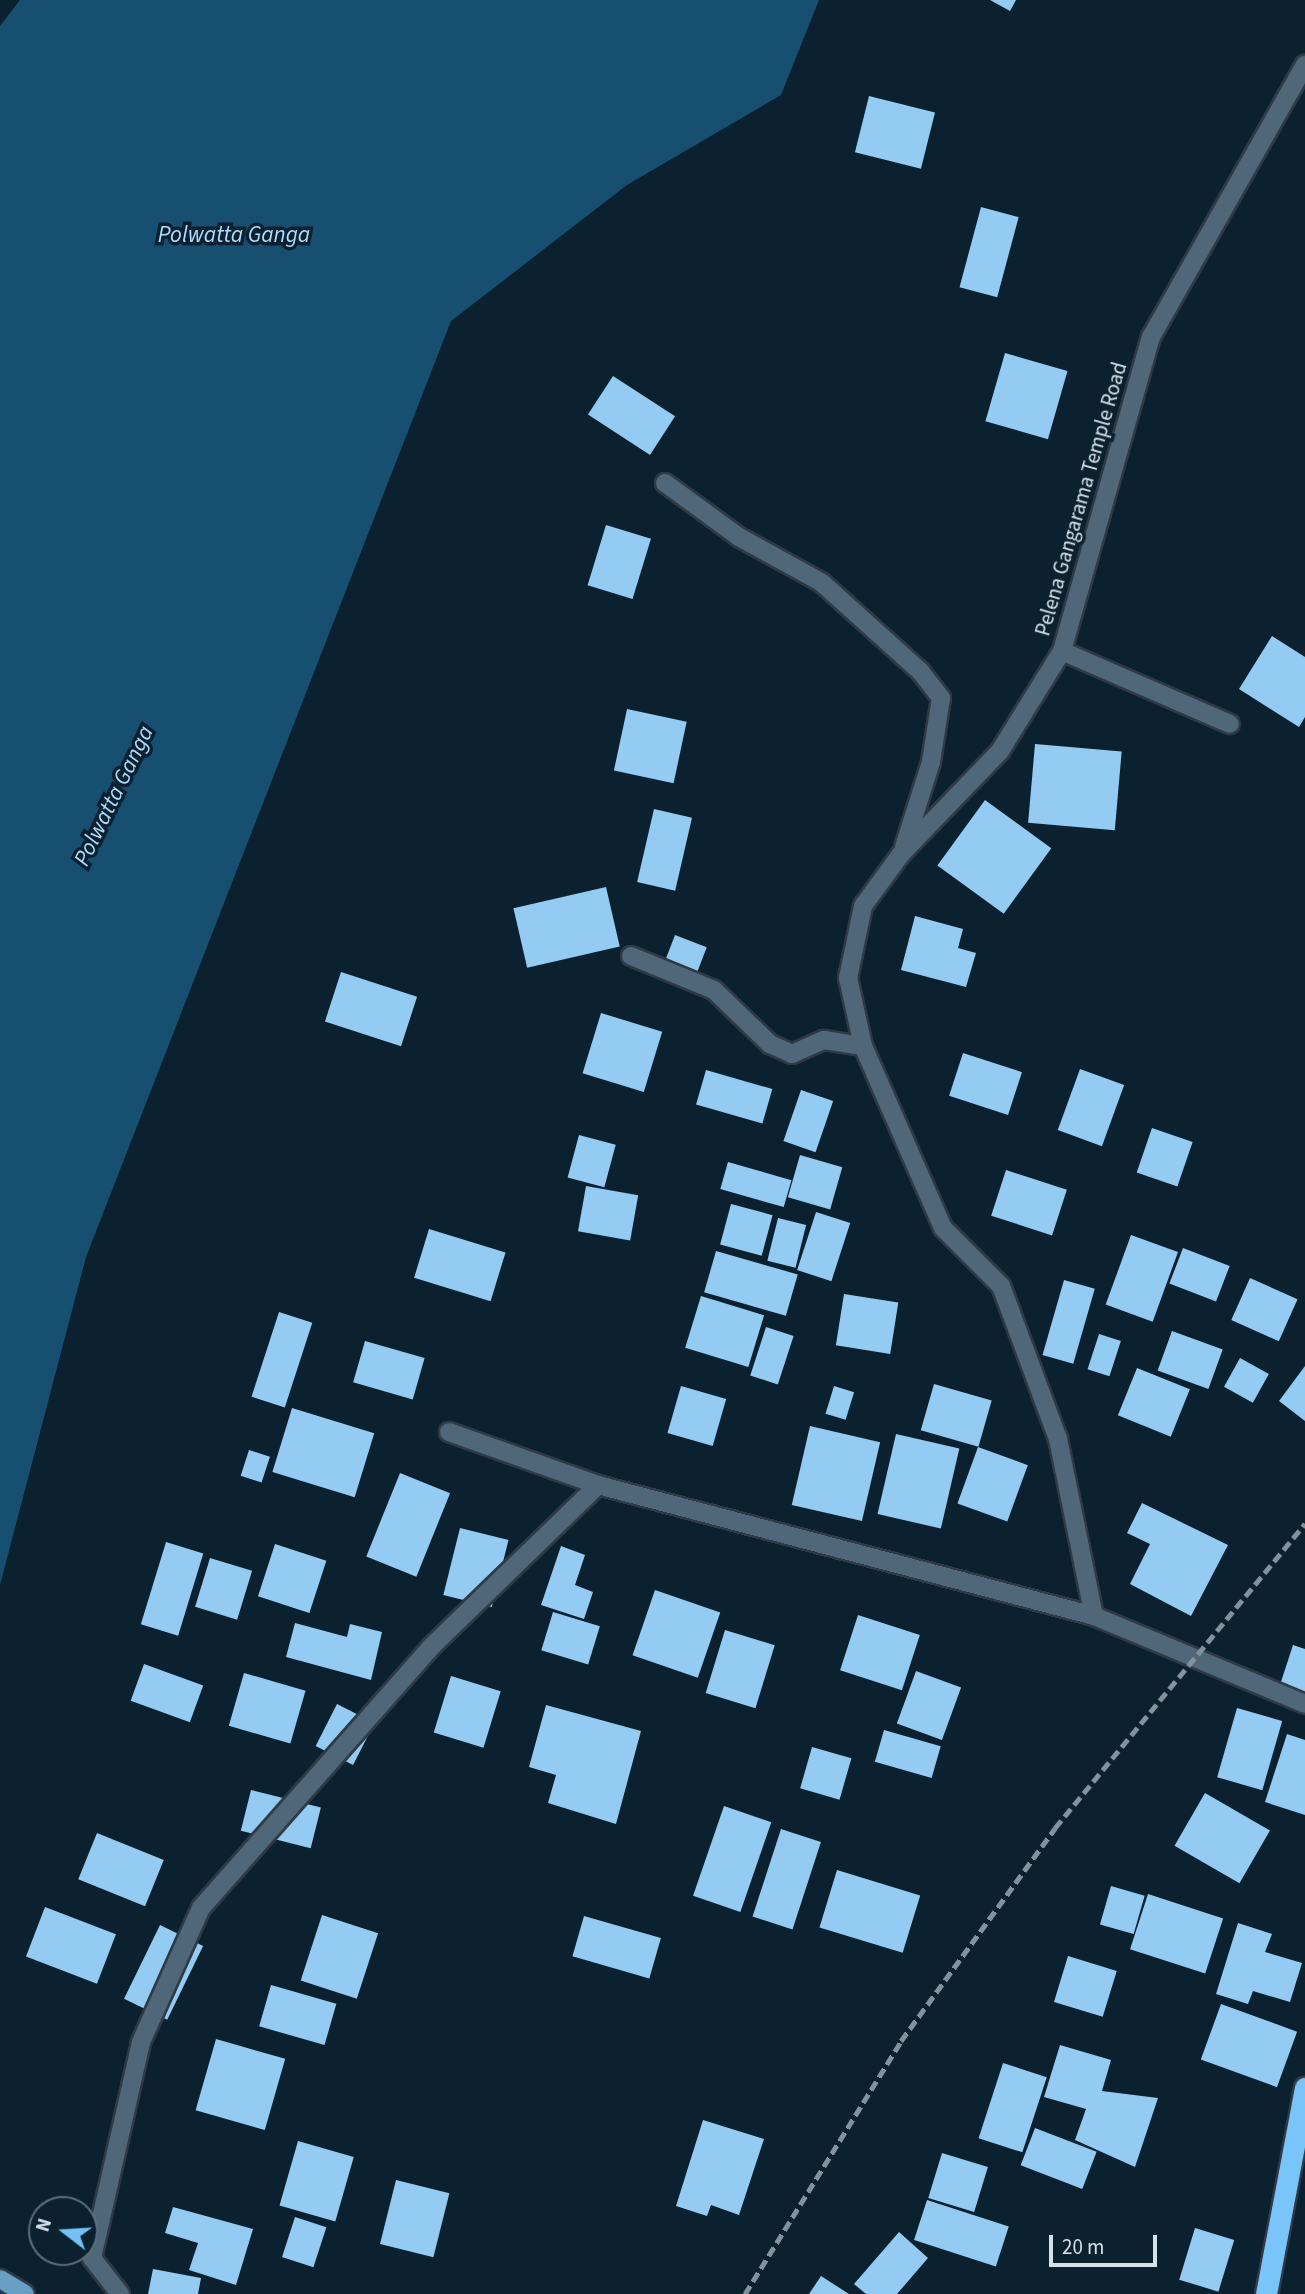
<!DOCTYPE html>
<html>
<head>
<meta charset="utf-8">
<style>
  body { margin:0 }
  #map { position:relative; width:1305px; height:2294px; overflow:hidden; background:#0b2130; font-family:"Source Sans 3",sans-serif }
  div>[style] { position:absolute }
  .water>* { inset:0; background:#174f71 }
  .building>* { inset:0; background:#93cbf2; transform-origin:0 0 }
  .roads { filter:drop-shadow(2px 0 #2f3a46) drop-shadow(-2px 0 #2f3a46) drop-shadow(0 2px #2f3a46) drop-shadow(0 -2px #2f3a46) }
  .minor>* { height:18px; margin:-9px; padding:0 9px; transform-origin:9px; border-radius:9px; background:#4f6778 }
  .major>* { height:18px; margin:-9px; padding:0 9px; transform-origin:9px; border-radius:9px; background:#689fc6 }
  .highway>* { height:21px; margin:-10.5px; padding:0 10.5px; transform-origin:10.5px; border-radius:10.5px; background:#79c5fa }
  .rail>* { height:5px; margin-top:-2.5px; transform-origin:0; background:repeating-linear-gradient(90deg,#82939f 0 10px,transparent 0 15px) }
  span { translate:-50% -50%; white-space:nowrap; text-align:center; line-height:1.15; -webkit-text-stroke:7px #0b2130; paint-order:stroke }
  .street-label { font-size:21px; color:#d5e2ec }
  .water-label { font-size:23px; color:#aedcfd; font-style:italic }
  .north { position:absolute; left:28px; top:2196px; width:70px; height:70px; box-sizing:border-box; background:#0b2130; border:2px solid #5c6e7b; border-radius:50%; rotate:287deg; font-size:19px; font-weight:700; line-height:28px; text-align:center; color:#d5e2ec }
  .north::after { content:''; display:block; margin:auto; width:24px; height:32px; background:#73c1f6; clip-path:polygon(50% 0,100% 100%,50% 72%,0 100%) }
  .scale { position:absolute; left:1049px; top:2235px; width:108px; height:32px; box-sizing:border-box; border:4px solid #d5e2ec; border-top:0; padding-left:9px; font-size:21px; line-height:24px; white-space:nowrap; color:#d5e2ec; -webkit-text-stroke:5px #0b2130; paint-order:stroke }
</style>
</head>
<body>
<div id="map">
  <div class="water">
    <div style="clip-path:polygon(20px 0,819px 0,781px 95px,627px 185px,451px 321px,86px 1257px,0 1585px,0 26px)"></div>
  </div>
  <div class="building">
    <div style="clip-path:polygon(990px 0,1016px 0,1010px 11px)"></div>
    <div style="left:869px;top:96px;width:68px;height:58px;rotate:14deg"></div>
    <div style="left:981px;top:207px;width:39px;height:83px;rotate:15deg"></div>
    <div style="left:1005px;top:353px;width:65px;height:71px;rotate:16deg"></div>
    <div style="left:613px;top:376px;width:74px;height:46px;rotate:33deg"></div>
    <div style="left:606px;top:525px;width:47px;height:63px;rotate:17deg"></div>
    <div style="clip-path:polygon(1272px 636px,1305px 657px,1305px 717px,1299px 727px,1239px 689px)"></div>
    <div style="left:627px;top:709px;width:61px;height:63px;rotate:12deg"></div>
    <div style="left:1035px;top:744px;width:87px;height:79px;rotate:5deg"></div>
    <div style="left:985px;top:800px;width:82px;height:81px;rotate:36deg"></div>
    <div style="left:654px;top:809px;width:39px;height:75px;rotate:13deg"></div>
    <div style="left:606px;top:887px;width:61px;height:95px;rotate:77deg"></div>
    <div style="clip-path:polygon(915px 916px,963px 929px,958px 948px,976px 953px,966px 987px,901px 970px)"></div>
    <div style="left:675px;top:935px;width:34px;height:31px;rotate:21deg"></div>
    <div style="left:341px;top:972px;width:80px;height:52px;rotate:18deg"></div>
    <div style="left:601px;top:1013px;width:64px;height:63px;rotate:17deg"></div>
    <div style="left:963px;top:1053px;width:62px;height:45px;rotate:18deg"></div>
    <div style="left:1080px;top:1069px;width:47px;height:65px;rotate:20deg"></div>
    <div style="left:706px;top:1070px;width:69px;height:36px;rotate:16deg"></div>
    <div style="left:801px;top:1090px;width:34px;height:54px;rotate:19deg"></div>
    <div style="left:1152px;top:1128px;width:43px;height:47px;rotate:19deg"></div>
    <div style="left:579px;top:1135px;width:38px;height:44px;rotate:15deg"></div>
    <div style="left:800px;top:1155px;width:44px;height:44px;rotate:16deg"></div>
    <div style="left:728px;top:1162px;width:66px;height:28px;rotate:16deg"></div>
    <div style="left:1006px;top:1170px;width:64px;height:48px;rotate:18deg"></div>
    <div style="left:586px;top:1186px;width:53px;height:46px;rotate:10deg"></div>
    <div style="left:731px;top:1204px;width:43px;height:42px;rotate:15deg"></div>
    <div style="left:816px;top:1212px;width:36px;height:61px;rotate:18deg"></div>
    <div style="left:778px;top:1218px;width:29px;height:44px;rotate:14deg"></div>
    <div style="left:429px;top:1229px;width:80px;height:51px;rotate:17deg"></div>
    <div style="left:1131px;top:1235px;width:50px;height:74px;rotate:20deg"></div>
    <div style="left:1183px;top:1248px;width:50px;height:38px;rotate:21deg"></div>
    <div style="left:716px;top:1251px;width:85px;height:43px;rotate:16deg"></div>
    <div style="left:1250px;top:1278px;width:52px;height:46px;rotate:24deg"></div>
    <div style="left:1064px;top:1280px;width:32px;height:78px;rotate:16deg"></div>
    <div style="left:844px;top:1294px;width:55px;height:52px;rotate:9deg"></div>
    <div style="left:701px;top:1296px;width:66px;height:54px;rotate:17deg"></div>
    <div style="left:279px;top:1312px;width:35px;height:89px;rotate:18deg"></div>
    <div style="left:766px;top:1327px;width:29px;height:51px;rotate:18deg"></div>
    <div style="left:1172px;top:1331px;width:54px;height:42px;rotate:20deg"></div>
    <div style="left:1099px;top:1334px;width:23px;height:37px;rotate:18deg"></div>
    <div style="left:365px;top:1341px;width:62px;height:43px;rotate:16deg"></div>
    <div style="left:1240px;top:1358px;width:33px;height:33px;rotate:29deg"></div>
    <div style="clip-path:polygon(1305px 1366px,1305px 1421px,1279px 1401px)"></div>
    <div style="left:1137px;top:1368px;width:57px;height:51px;rotate:22deg"></div>
    <div style="left:934px;top:1384px;width:60px;height:48px;rotate:16deg"></div>
    <div style="left:681px;top:1386px;width:47px;height:49px;rotate:16deg"></div>
    <div style="left:834px;top:1386px;width:21px;height:29px;rotate:17deg"></div>
    <div style="left:292px;top:1408px;width:86px;height:67px;rotate:17deg"></div>
    <div style="left:810px;top:1426px;width:72px;height:81px;rotate:13deg"></div>
    <div style="left:896px;top:1434px;width:65px;height:82px;rotate:13deg"></div>
    <div style="left:978px;top:1447px;width:53px;height:60px;rotate:20deg"></div>
    <div style="left:249px;top:1450px;width:22px;height:27px;rotate:18deg"></div>
    <div style="left:400px;top:1473px;width:54px;height:90px;rotate:22deg"></div>
    <div style="clip-path:polygon(1142px 1503px,1228px 1545px,1191px 1616px,1130px 1584px,1150px 1544px,1127px 1533px)"></div>
    <div style="left:460px;top:1528px;width:50px;height:69px;rotate:14deg"></div>
    <div style="left:166px;top:1542px;width:39px;height:86px;rotate:17deg"></div>
    <div style="left:275px;top:1544px;width:54px;height:55px;rotate:18deg"></div>
    <div style="clip-path:polygon(561px 1546px,585px 1555px,575px 1585px,593px 1592px,584px 1619px,541px 1605px)"></div>
    <div style="left:210px;top:1558px;width:44px;height:51px;rotate:17deg"></div>
    <div style="left:655px;top:1590px;width:69px;height:69px;rotate:19deg"></div>
    <div style="left:553px;top:1612px;width:49px;height:40px;rotate:17deg"></div>
    <div style="left:858px;top:1615px;width:65px;height:58px;rotate:18deg"></div>
    <div style="clip-path:polygon(295px 1623px,347px 1637px,350px 1624px,382px 1632px,371px 1680px,286px 1657px)"></div>
    <div style="left:725px;top:1630px;width:52px;height:66px;rotate:17deg"></div>
    <div style="clip-path:polygon(1293px 1645px,1305px 1649px,1305px 1700px,1278px 1691px)"></div>
    <div style="left:144px;top:1664px;width:63px;height:39px;rotate:20deg"></div>
    <div style="left:916px;top:1671px;width:48px;height:56px;rotate:20deg"></div>
    <div style="left:244px;top:1673px;width:64px;height:55px;rotate:16deg"></div>
    <div style="left:451px;top:1676px;width:52px;height:59px;rotate:17deg"></div>
    <div style="left:337px;top:1704px;width:42px;height:47px;rotate:27deg"></div>
    <div style="clip-path:polygon(546px 1705px,641px 1731px,616px 1824px,548px 1803px,556px 1775px,529px 1767px)"></div>
    <div style="left:1237px;top:1708px;width:47px;height:72px;rotate:16deg"></div>
    <div style="left:884px;top:1730px;width:59px;height:33px;rotate:16deg"></div>
    <div style="clip-path:polygon(1287px 1734px,1305px 1740px,1305px 1815px,1265px 1802px)"></div>
    <div style="left:812px;top:1747px;width:41px;height:43px;rotate:16deg"></div>
    <div style="left:251px;top:1790px;width:72px;height:42px;rotate:14deg"></div>
    <div style="left:1205px;top:1793px;width:75px;height:61px;rotate:30deg"></div>
    <div style="left:724px;top:1806px;width:50px;height:95px;rotate:19deg"></div>
    <div style="left:781px;top:1829px;width:42px;height:92px;rotate:18deg"></div>
    <div style="left:97px;top:1833px;width:72px;height:50px;rotate:22deg"></div>
    <div style="left:837px;top:1870px;width:87px;height:60px;rotate:17deg"></div>
    <div style="left:1111px;top:1886px;width:35px;height:40px;rotate:16deg"></div>
    <div style="left:1148px;top:1894px;width:79px;height:58px;rotate:18deg"></div>
    <div style="left:45px;top:1907px;width:76px;height:53px;rotate:21deg"></div>
    <div style="left:322px;top:1915px;width:59px;height:69px;rotate:18deg"></div>
    <div style="left:584px;top:1916px;width:80px;height:42px;rotate:16deg"></div>
    <div style="clip-path:polygon(1238px 1923px,1272px 1934px,1265px 1952px,1302px 1963px,1290px 2002px,1253px 1991px,1248px 2004px,1216px 1994px)"></div>
    <div style="left:160px;top:1925px;width:48px;height:82px;rotate:26deg"></div>
    <div style="left:1068px;top:1956px;width:51px;height:48px;rotate:17deg"></div>
    <div style="left:271px;top:1985px;width:68px;height:43px;rotate:16deg"></div>
    <div style="left:1221px;top:2004px;width:81px;height:59px;rotate:20deg"></div>
    <div style="left:216px;top:2039px;width:72px;height:74px;rotate:16deg"></div>
    <div style="clip-path:polygon(1060px 2045px,1111px 2060px,1102px 2091px,1158px 2098px,1135px 2167px,1075px 2140px,1086px 2109px,1044px 2097px)"></div>
    <div style="left:1003px;top:2063px;width:46px;height:79px;rotate:18deg"></div>
    <div style="clip-path:polygon(703px 2120px,764px 2139px,739px 2215px,711px 2205px,707px 2216px,676px 2206px)"></div>
    <div style="left:1035px;top:2128px;width:66px;height:40px;rotate:21deg"></div>
    <div style="left:298px;top:2141px;width:58px;height:67px;rotate:16deg"></div>
    <div style="left:942px;top:2153px;width:48px;height:47px;rotate:17deg"></div>
    <div style="left:396px;top:2180px;width:55px;height:66px;rotate:14deg"></div>
    <div style="left:927px;top:2200px;width:86px;height:42px;rotate:18deg"></div>
    <div style="clip-path:polygon(173px 2207px,253px 2229px,236px 2285px,189px 2270px,198px 2243px,165px 2233px)"></div>
    <div style="left:295px;top:2217px;width:33px;height:42px;rotate:18deg"></div>
    <div style="left:1195px;top:2228px;width:41px;height:54px;rotate:17deg"></div>
    <div style="clip-path:polygon(899px 2232px,928px 2258px,897px 2294px,866px 2294px,854px 2284px)"></div>
    <div style="clip-path:polygon(153px 2269px,201px 2278px,198px 2294px,148px 2294px)"></div>
    <div style="clip-path:polygon(821px 2276px,849px 2294px,809px 2294px)"></div>
  </div>
  <div class="roads">
    <div class="minor">
      <div style="left:665px;top:483px;width:92px;rotate:36.1deg"></div>
      <div style="left:739px;top:537px;width:94px;rotate:28.8deg"></div>
      <div style="left:821px;top:582px;width:133px;rotate:42deg"></div>
      <div style="left:920px;top:671px;width:34px;rotate:52deg"></div>
      <div style="left:941px;top:698px;width:65px;rotate:98.9deg"></div>
      <div style="left:931px;top:762px;width:89px;rotate:107.6deg"></div>
      <div style="left:1062px;top:651px;width:183px;rotate:23.5deg"></div>
      <div style="left:631px;top:956px;width:90px;rotate:22.3deg"></div>
      <div style="left:714px;top:990px;width:78px;rotate:44deg"></div>
      <div style="left:770px;top:1044px;width:24px;rotate:24deg"></div>
      <div style="left:792px;top:1054px;width:35px;rotate:-24deg"></div>
      <div style="left:824px;top:1040px;width:39px;rotate:9deg"></div>
      <div style="left:449px;top:1432px;width:158px;rotate:19.6deg"></div>
      <div style="left:598px;top:1485px;width:513px;rotate:14.79deg"></div>
      <div style="left:1094px;top:1616px;width:229px;rotate:22.6deg"></div>
      <div style="left:1094px;top:1616px;width:181px;rotate:-101.5deg"></div>
      <div style="left:1058px;top:1439px;width:163px;rotate:-110.4deg"></div>
      <div style="left:1001px;top:1286px;width:82px;rotate:-135deg"></div>
      <div style="left:943px;top:1228px;width:199px;rotate:-113.7deg"></div>
      <div style="left:863px;top:1046px;width:70px;rotate:-102.4deg"></div>
      <div style="left:848px;top:978px;width:74px;rotate:-78.2deg"></div>
      <div style="left:863px;top:906px;width:64px;rotate:-53.8deg"></div>
      <div style="left:901px;top:854px;width:143px;rotate:-46.1deg"></div>
      <div style="left:1000px;top:751px;width:118px;rotate:-58.2deg"></div>
      <div style="left:1062px;top:651px;width:326px;rotate:-74.2deg"></div>
      <div style="left:1151px;top:337px;width:313px;rotate:-60.5deg"></div>
      <div style="left:120px;top:2294px;width:46px;rotate:-127.9deg"></div>
      <div style="left:92px;top:2258px;width:221px;rotate:-77.2deg"></div>
      <div style="left:141px;top:2042px;width:147px;rotate:-65.9deg"></div>
      <div style="left:201px;top:1908px;width:348px;rotate:-48.6deg"></div>
      <div style="left:431px;top:1647px;width:233px;rotate:-44.1deg"></div>
    </div>
    <div class="major">
      <div style="left:0;top:2279px;width:29px;rotate:31deg"></div>
    </div>
    <div class="highway">
      <div style="left:1266px;top:2294px;width:210px;rotate:-79.3deg"></div>
    </div>
  </div>
  <div class="rail">
    <div style="left:745px;top:2294px;width:297px;rotate:-58.3deg"></div>
    <div style="left:901px;top:2041px;width:263px;rotate:-54.1deg"></div>
    <div style="left:1055px;top:1828px;width:394px;rotate:-50.6deg"></div>
  </div>
  <div class="street-label">
    <span style="left:1081px;top:499px;rotate:-74deg">Pelena Gangarama Temple Road</span>
  </div>
  <div class="water-label">
    <span style="left:234px;top:235px">Polwatta Ganga</span>
    <span style="left:114px;top:796px;rotate:-64deg">Polwatta Ganga</span>
  </div>
  <div class="north">N</div>
  <div class="scale">20 m</div>
</div>
</body>
</html>
